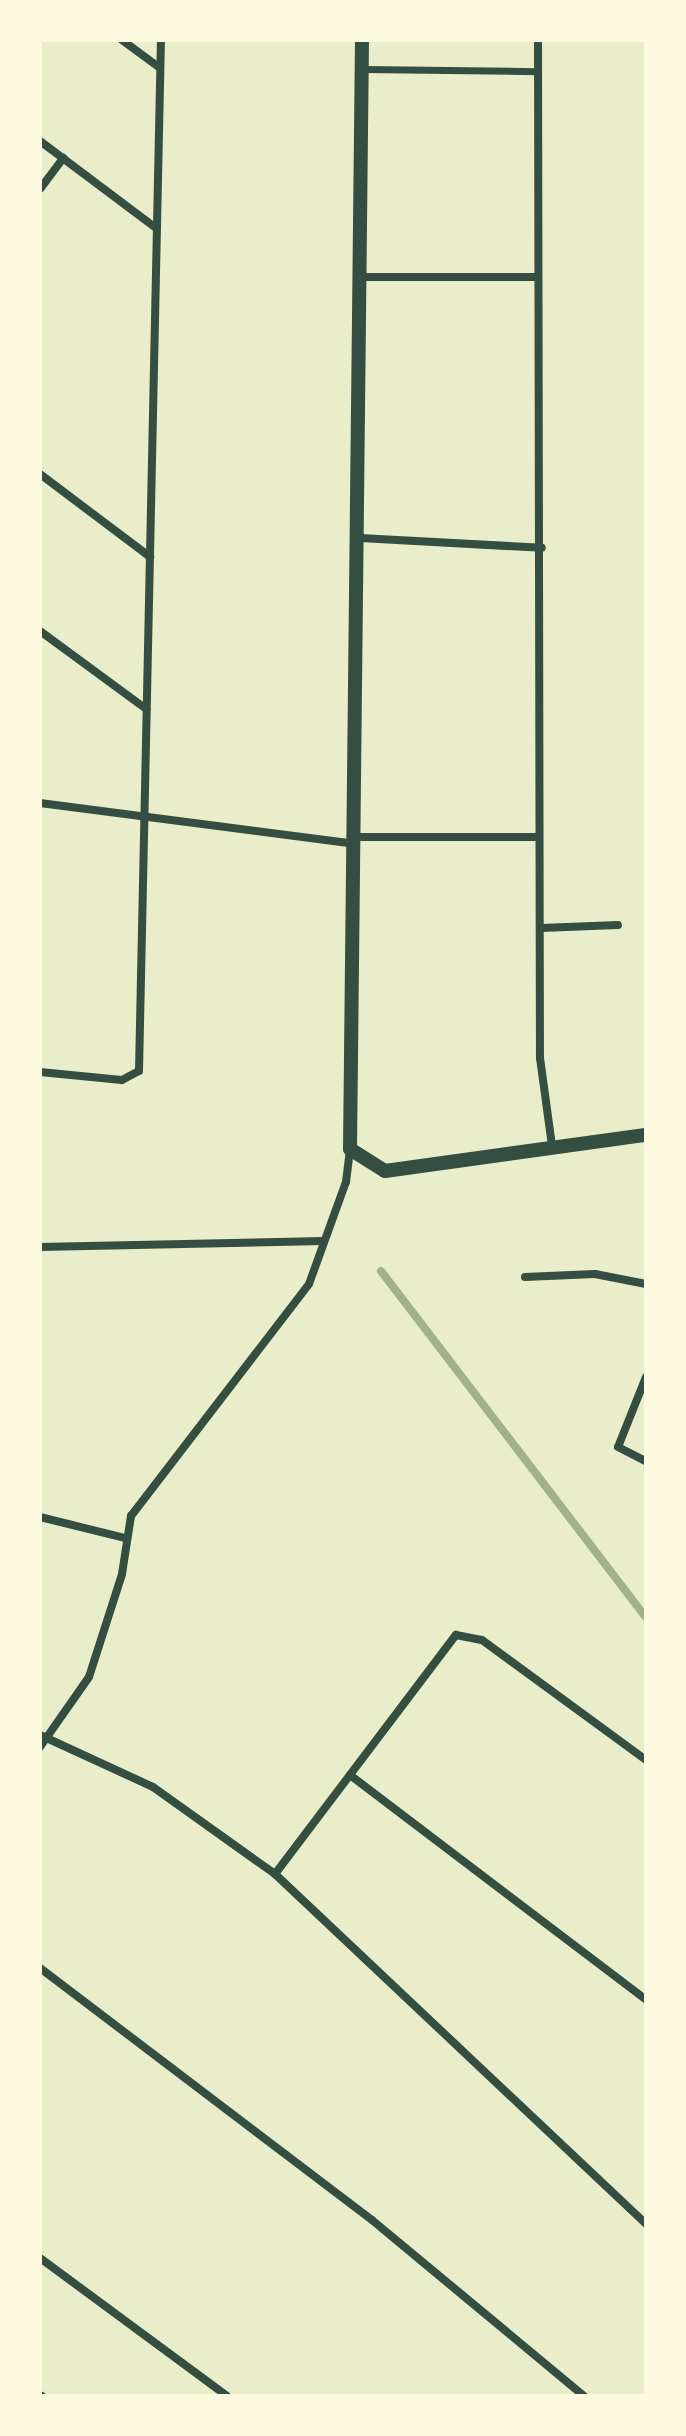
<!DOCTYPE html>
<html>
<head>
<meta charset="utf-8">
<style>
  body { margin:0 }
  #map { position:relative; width:686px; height:2436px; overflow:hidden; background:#e9edc9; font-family:"Nunito Sans",sans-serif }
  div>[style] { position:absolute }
  .stream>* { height:8px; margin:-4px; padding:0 4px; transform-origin:4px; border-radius:4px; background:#a3b18a }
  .pedestrian>* { height:7px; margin:-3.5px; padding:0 3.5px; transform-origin:3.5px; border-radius:3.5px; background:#344e41 }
  .minor>* { height:8px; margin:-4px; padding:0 4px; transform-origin:4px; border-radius:4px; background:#344e41 }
  .tertiary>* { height:14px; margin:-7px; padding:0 7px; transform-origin:7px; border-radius:7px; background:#344e41 }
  span { translate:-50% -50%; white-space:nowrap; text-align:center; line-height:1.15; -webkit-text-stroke:6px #fefae0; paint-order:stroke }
  .frame { position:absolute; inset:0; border:42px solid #fefae0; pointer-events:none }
</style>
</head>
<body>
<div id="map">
  <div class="stream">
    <div style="left:381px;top:1271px;width:436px;rotate:52.6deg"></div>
  </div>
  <div class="pedestrian">
    <div style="left:363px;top:69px;width:175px;rotate:0.7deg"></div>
  </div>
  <div class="minor">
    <div style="left:122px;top:40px;width:47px;rotate:36.4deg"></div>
    <div style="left:538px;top:40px;width:1018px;rotate:89.89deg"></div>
    <div style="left:540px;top:1058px;width:89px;rotate:82.2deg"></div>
    <div style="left:40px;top:141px;width:146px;rotate:36.9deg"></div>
    <div style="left:40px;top:189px;width:39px;rotate:-53deg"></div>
    <div style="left:364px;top:277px;width:174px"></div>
    <div style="left:40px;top:474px;width:138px;rotate:37deg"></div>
    <div style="left:360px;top:538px;width:182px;rotate:3.1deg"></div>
    <div style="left:40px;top:631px;width:132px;rotate:36.3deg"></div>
    <div style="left:40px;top:803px;width:317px;rotate:7.4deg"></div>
    <div style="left:354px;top:837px;width:185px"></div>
    <div style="left:541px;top:928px;width:77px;rotate:-2.2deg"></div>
    <div style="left:40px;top:1072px;width:82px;rotate:5.6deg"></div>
    <div style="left:122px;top:1080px;width:19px;rotate:-28deg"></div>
    <div style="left:139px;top:1071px;width:1031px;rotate:-88.78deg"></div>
    <div style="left:40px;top:1247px;width:283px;rotate:-1.2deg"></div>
    <div style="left:525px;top:1277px;width:70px;rotate:-2.5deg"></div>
    <div style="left:595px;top:1274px;width:52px;rotate:11.1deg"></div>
    <div style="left:646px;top:1377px;width:75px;rotate:111.8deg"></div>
    <div style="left:618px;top:1447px;width:31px;rotate:27deg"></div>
    <div style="left:40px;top:1517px;width:88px;rotate:13.9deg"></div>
    <div style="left:40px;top:1735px;width:124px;rotate:24.7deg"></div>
    <div style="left:153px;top:1787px;width:150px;rotate:35.5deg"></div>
    <div style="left:275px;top:1874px;width:510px;rotate:43.33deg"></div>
    <div style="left:40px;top:1747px;width:85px;rotate:-55deg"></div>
    <div style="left:89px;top:1677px;width:108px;rotate:-72.2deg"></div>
    <div style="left:122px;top:1574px;width:59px;rotate:-81.2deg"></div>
    <div style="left:131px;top:1516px;width:292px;rotate:-52.5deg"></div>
    <div style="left:309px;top:1284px;width:109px;rotate:-70.1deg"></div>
    <div style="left:346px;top:1182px;width:33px;rotate:-83deg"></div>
    <div style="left:350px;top:1775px;width:372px;rotate:37.2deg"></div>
    <div style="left:275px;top:1874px;width:300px;rotate:-52.9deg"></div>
    <div style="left:456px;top:1635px;width:26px;rotate:11deg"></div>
    <div style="left:482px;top:1640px;width:203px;rotate:36.2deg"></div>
    <div style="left:40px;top:1968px;width:417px;rotate:37.2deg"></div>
    <div style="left:372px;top:2220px;width:276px;rotate:39.7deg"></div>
    <div style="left:40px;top:2258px;width:232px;rotate:36.4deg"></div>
    <div style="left:40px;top:2395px;width:2px;rotate:27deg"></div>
  </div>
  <div class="tertiary">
    <div style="left:362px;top:40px;width:1109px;rotate:90.62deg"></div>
    <div style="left:350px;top:1149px;width:41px;rotate:32.2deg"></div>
    <div style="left:385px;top:1171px;width:263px;rotate:-7.9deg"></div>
  </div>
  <div class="frame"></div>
</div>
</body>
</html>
